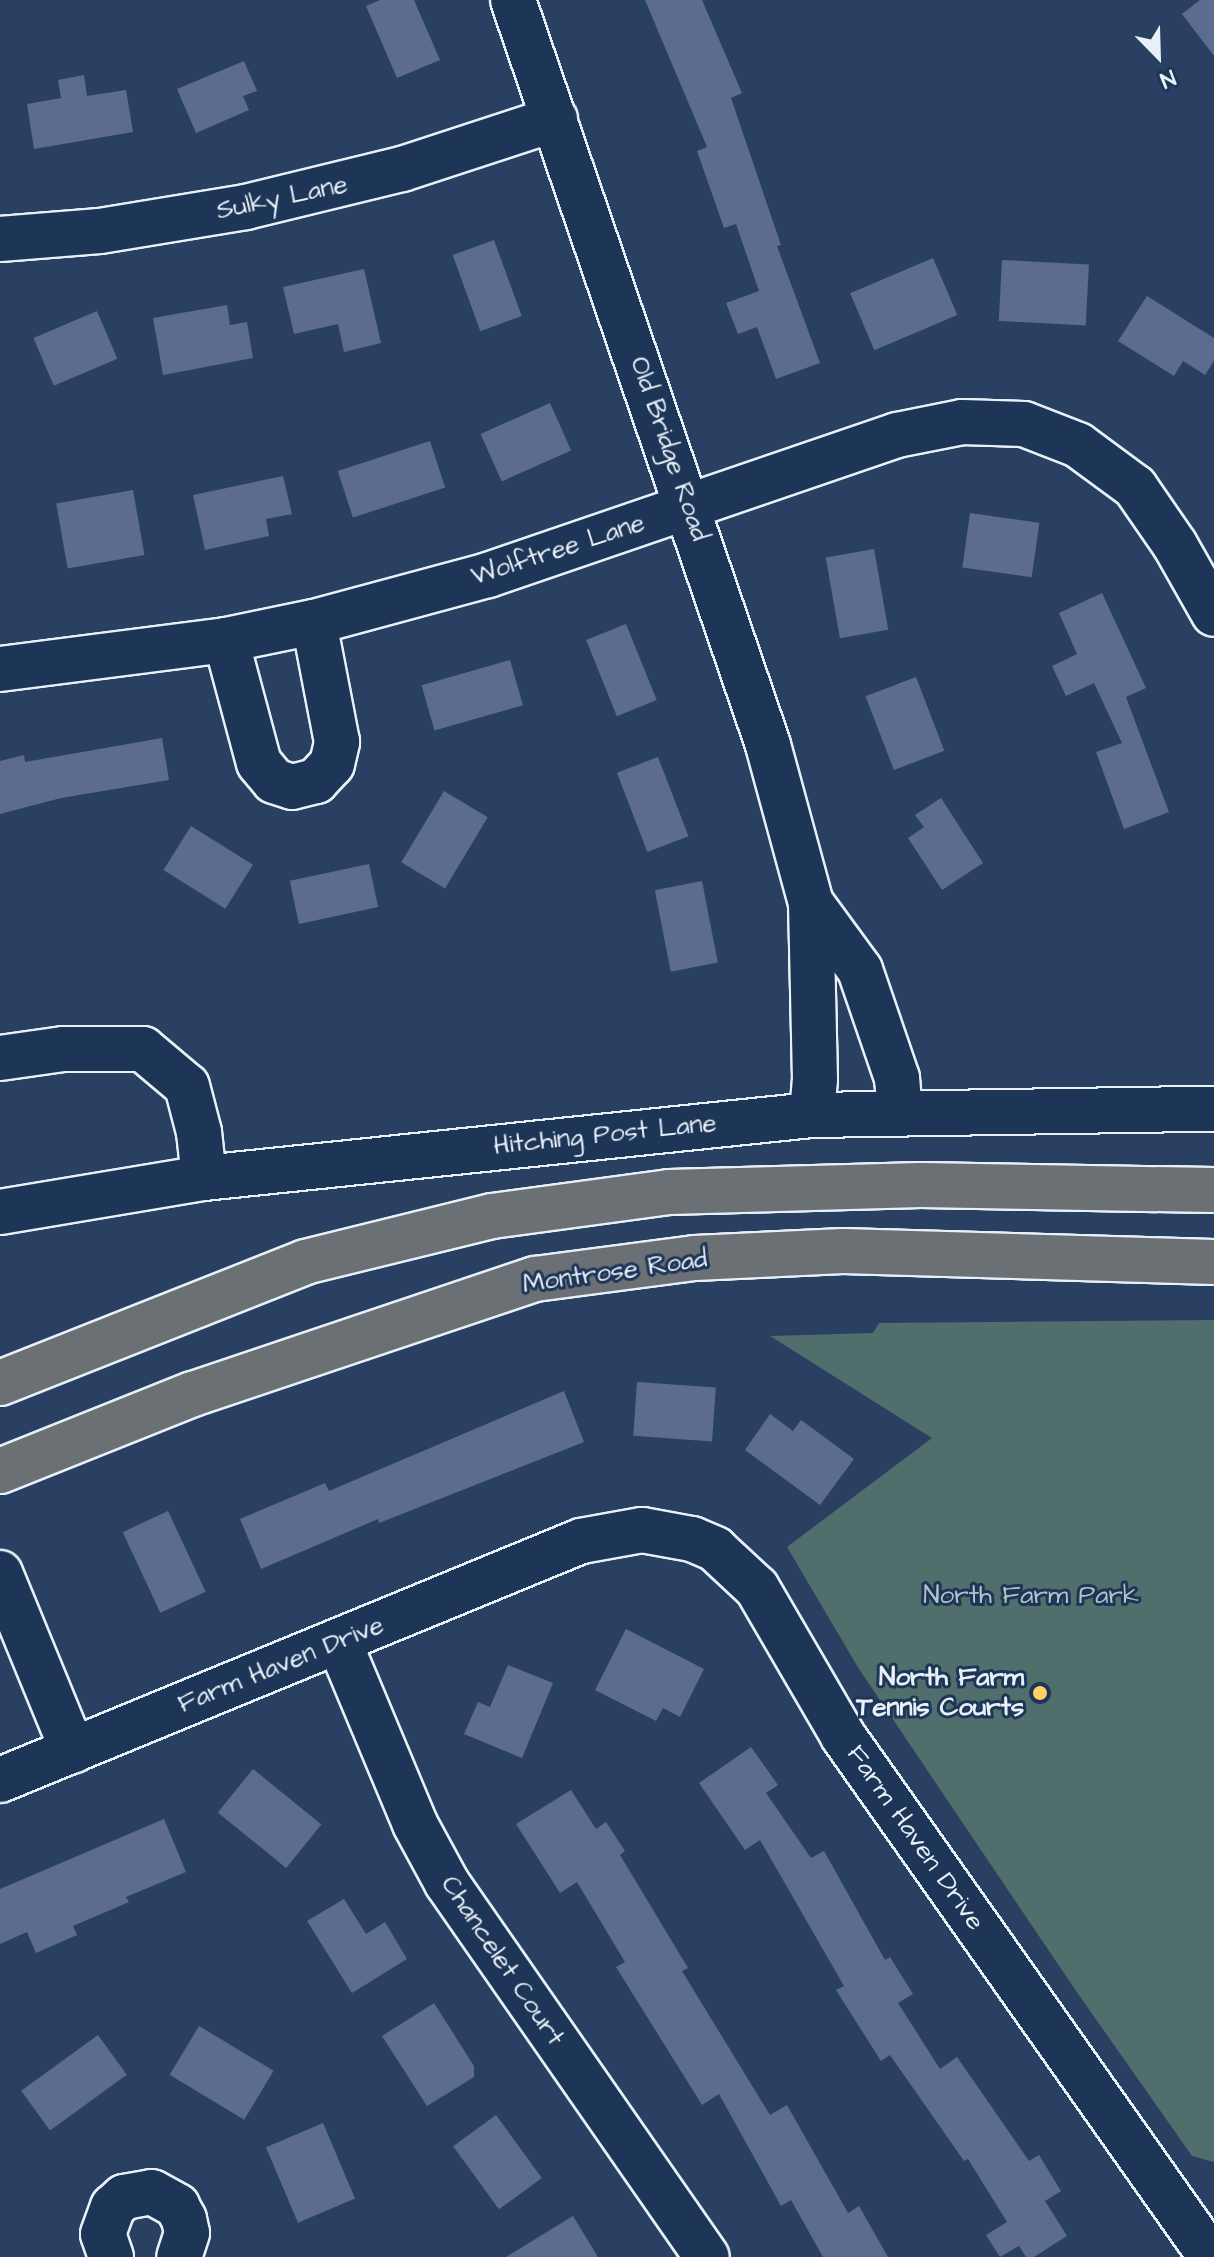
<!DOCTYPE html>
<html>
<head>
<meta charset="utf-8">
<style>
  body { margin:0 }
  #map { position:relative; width:1214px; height:2257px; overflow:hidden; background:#2a4062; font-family:"Architects Daughter",sans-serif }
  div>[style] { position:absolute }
  .green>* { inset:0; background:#506e6c }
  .building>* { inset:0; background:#5c6b90; transform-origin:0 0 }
  .roads { filter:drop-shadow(2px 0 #e8f1f8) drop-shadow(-2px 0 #e8f1f8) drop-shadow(0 2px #e8f1f8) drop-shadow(0 -2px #e8f1f8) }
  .minor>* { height:44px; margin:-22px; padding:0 22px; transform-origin:22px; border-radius:22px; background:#1d3557 }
  .major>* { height:44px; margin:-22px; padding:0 22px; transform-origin:22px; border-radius:22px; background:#6a7074 }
  .dots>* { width:22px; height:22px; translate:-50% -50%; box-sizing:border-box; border:4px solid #1d3557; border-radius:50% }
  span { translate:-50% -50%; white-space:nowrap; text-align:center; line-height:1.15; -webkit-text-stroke:6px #1d3557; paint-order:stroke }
  .street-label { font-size:26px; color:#e8f1f8 }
  .park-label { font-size:26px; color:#b3c3c7 }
  .poi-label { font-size:26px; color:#e8f1f8; font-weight:700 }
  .right { translate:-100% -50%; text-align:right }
  .north { position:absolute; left:1118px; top:16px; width:80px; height:80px; -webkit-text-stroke:6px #1d3557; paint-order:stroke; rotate:157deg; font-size:22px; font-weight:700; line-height:32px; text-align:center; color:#e8f1f8 }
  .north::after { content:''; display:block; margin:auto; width:28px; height:36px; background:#e8f1f8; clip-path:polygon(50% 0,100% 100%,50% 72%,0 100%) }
</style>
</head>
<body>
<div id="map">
  <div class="green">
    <div style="clip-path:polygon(1214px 1320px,1214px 2162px,1192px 2156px,1074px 1988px,859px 1669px,787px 1547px,932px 1438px,770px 1336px,873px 1333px,879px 1323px)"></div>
  </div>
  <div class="building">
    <div style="clip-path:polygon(380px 0,414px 0,440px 60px,397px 78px,366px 6px)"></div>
    <div style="clip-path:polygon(645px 0,702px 0,742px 93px,731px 98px,781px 245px,777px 246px,820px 363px,776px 379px,757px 327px,738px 334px,726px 303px,759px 291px,736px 224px,724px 228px,697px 151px,707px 147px)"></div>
    <div style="clip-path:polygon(1200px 0,1214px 0,1214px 56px,1182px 14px)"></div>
    <div style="clip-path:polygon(244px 61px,257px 91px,243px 96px,249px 110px,196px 133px,177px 89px)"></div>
    <div style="clip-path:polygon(84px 75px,87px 96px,126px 90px,133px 132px,34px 149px,27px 104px,61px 98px,58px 80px)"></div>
    <div style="left:494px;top:240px;width:81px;height:44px;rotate:70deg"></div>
    <div style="left:933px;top:258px;width:62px;height:90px;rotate:67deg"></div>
    <div style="left:1002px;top:260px;width:87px;height:61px;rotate:3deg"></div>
    <div style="clip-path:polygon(364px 269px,381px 343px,344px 352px,338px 324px,294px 334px,283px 287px)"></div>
    <div style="clip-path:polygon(1147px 296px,1214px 338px,1214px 361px,1205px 375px,1183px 361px,1174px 376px,1118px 341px)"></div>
    <div style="clip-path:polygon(227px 305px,230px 325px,247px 322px,253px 358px,163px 375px,153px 318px)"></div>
    <div style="left:97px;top:311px;width:52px;height:69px;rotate:67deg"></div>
    <div style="left:550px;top:403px;width:52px;height:76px;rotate:66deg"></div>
    <div style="left:430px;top:441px;width:49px;height:97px;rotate:72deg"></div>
    <div style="clip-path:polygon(283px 476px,292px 514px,266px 519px,269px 536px,205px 550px,193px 495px)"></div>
    <div style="left:133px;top:490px;width:66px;height:78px;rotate:80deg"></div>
    <div style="left:970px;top:513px;width:70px;height:55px;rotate:8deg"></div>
    <div style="left:874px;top:549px;width:82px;height:49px;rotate:80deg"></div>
    <div style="clip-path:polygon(1102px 593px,1146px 688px,1126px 697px,1169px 812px,1124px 829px,1096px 752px,1122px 743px,1094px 683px,1066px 696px,1052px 666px,1077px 654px,1059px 613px)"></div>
    <div style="left:626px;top:624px;width:82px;height:43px;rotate:68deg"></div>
    <div style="left:510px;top:660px;width:47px;height:92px;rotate:74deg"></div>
    <div style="left:916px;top:677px;width:79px;height:54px;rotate:69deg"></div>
    <div style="clip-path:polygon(162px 738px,169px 780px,61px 798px,0 814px,0 761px,24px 755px,25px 762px)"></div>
    <div style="left:658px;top:757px;width:85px;height:44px;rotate:69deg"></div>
    <div style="left:444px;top:791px;width:51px;height:83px;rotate:31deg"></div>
    <div style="clip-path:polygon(941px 798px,983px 863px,942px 890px,908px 838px,924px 827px,915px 815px)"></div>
    <div style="left:191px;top:826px;width:73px;height:52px;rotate:32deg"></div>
    <div style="left:369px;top:864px;width:44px;height:81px;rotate:78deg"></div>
    <div style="left:702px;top:881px;width:83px;height:48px;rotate:79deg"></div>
    <div style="left:637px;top:1382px;width:79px;height:54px;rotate:4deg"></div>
    <div style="clip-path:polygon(564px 1391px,584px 1442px,379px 1523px,378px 1519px,261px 1569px,240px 1519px,325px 1483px,329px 1491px)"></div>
    <div style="clip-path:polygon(770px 1414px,793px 1431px,801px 1420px,854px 1459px,820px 1505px,745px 1450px)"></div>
    <div style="left:168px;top:1511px;width:89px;height:50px;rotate:65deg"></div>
    <div style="clip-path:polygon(626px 1629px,704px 1669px,680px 1717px,663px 1708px,656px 1721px,595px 1690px)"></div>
    <div style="clip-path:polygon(508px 1665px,553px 1683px,522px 1758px,464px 1734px,478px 1702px,490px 1707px)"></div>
    <div style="clip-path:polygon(751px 1747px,778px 1785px,766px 1793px,811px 1858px,824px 1851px,885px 1960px,890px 1957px,913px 1994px,898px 2003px,940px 2069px,957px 2057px,1029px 2161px,1039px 2155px,1061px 2191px,1045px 2201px,1067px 2236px,1034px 2257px,1026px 2257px,1019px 2246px,1000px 2257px,986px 2235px,1007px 2222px,968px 2159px,964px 2161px,890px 2055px,881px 2061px,836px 1990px,844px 1986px,760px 1840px,745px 1850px,699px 1783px)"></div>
    <div style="left:253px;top:1769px;width:88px;height:56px;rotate:39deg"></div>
    <div style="clip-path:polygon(571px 1790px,596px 1829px,606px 1822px,625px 1851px,620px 1855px,688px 1968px,682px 1971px,770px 2115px,787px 2105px,848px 2213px,859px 2206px,888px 2257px,823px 2257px,791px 2200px,781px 2206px,719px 2094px,702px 2105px,616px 1967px,625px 1962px,577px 1882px,560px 1893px,516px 1824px)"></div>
    <div style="clip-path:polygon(164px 1819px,186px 1872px,126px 1897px,129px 1902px,73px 1926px,77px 1935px,36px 1953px,27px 1932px,0 1944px,0 1889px)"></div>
    <div style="clip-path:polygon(344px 1899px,366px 1934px,385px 1922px,407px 1959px,352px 1993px,307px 1921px)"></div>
    <div style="clip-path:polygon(434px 2003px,474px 2066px,474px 2077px,427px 2106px,382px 2036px)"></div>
    <div style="left:199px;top:2026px;width:87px;height:57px;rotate:31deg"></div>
    <div style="left:98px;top:2035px;width:49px;height:95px;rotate:54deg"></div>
    <div style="left:496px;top:2115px;width:78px;height:53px;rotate:54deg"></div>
    <div style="left:323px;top:2123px;width:82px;height:62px;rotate:67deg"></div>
    <div style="clip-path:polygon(573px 2216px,598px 2257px,506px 2257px)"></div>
  </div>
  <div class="roads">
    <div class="minor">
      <div style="left:513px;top:0;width:787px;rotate:71.1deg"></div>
      <div style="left:768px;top:745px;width:164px;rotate:74.8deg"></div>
      <div style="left:811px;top:903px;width:176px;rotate:88.7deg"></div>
      <div style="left:815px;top:1079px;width:36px;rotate:95deg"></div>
      <div style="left:0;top:239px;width:100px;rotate:-4.6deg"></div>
      <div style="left:100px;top:231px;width:148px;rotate:-9.3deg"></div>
      <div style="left:246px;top:207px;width:161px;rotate:-13.7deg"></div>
      <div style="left:402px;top:169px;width:161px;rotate:-18.1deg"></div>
      <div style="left:226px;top:640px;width:127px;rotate:75deg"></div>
      <div style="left:259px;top:763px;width:23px;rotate:50deg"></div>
      <div style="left:274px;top:781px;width:19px;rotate:18deg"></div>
      <div style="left:292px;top:787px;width:25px;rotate:-14deg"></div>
      <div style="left:316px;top:781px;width:23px;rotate:-47deg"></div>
      <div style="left:332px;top:764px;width:23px;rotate:-77deg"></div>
      <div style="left:337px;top:742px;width:122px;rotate:-100.9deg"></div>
      <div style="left:0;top:669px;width:228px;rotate:-7.3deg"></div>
      <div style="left:226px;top:640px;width:90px;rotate:-11.6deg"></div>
      <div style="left:314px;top:622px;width:180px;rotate:-15.1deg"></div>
      <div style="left:488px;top:575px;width:432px;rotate:-18.9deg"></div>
      <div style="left:897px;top:435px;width:66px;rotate:-11.3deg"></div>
      <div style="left:962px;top:422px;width:62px;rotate:1.8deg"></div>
      <div style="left:1024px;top:424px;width:58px;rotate:21.3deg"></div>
      <div style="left:1078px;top:445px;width:71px;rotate:36.4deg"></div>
      <div style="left:1135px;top:487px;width:70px;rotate:55.4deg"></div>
      <div style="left:1175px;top:545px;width:79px;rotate:60.5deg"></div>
      <div style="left:811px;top:903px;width:83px;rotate:53.8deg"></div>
      <div style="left:860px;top:970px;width:114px;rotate:71.1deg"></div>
      <div style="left:897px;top:1078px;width:36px;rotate:85deg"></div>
      <div style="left:0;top:1058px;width:64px;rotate:-8.1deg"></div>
      <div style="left:63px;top:1049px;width:80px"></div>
      <div style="left:143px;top:1049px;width:57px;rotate:40.1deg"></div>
      <div style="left:187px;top:1086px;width:48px;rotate:75.4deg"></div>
      <div style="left:199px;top:1132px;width:46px;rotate:83.8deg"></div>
      <div style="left:0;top:1212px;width:207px;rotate:-9.5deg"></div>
      <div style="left:204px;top:1178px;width:611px;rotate:-5.92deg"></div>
      <div style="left:812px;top:1115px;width:402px;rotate:-0.9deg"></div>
      <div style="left:0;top:1573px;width:192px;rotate:67.7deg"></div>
      <div style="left:339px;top:1642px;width:197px;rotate:67.3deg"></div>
      <div style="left:415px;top:1824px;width:67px;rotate:61.5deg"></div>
      <div style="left:447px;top:1883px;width:455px;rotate:55.2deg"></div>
      <div style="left:0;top:1780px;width:628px;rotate:-22.36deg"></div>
      <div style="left:581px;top:1541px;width:62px;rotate:-10.2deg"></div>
      <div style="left:642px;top:1530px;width:51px;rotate:10.2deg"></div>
      <div style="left:692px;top:1539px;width:25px;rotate:23deg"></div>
      <div style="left:715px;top:1549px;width:57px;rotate:42.9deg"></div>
      <div style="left:757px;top:1588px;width:171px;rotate:59.8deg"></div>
      <div style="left:843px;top:1736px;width:638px;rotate:54.77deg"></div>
      <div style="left:111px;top:2257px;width:24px;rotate:-109deg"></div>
      <div style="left:103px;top:2234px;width:29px;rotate:-70deg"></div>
      <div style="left:113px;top:2207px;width:15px;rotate:-42deg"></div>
      <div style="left:124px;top:2197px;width:28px;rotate:-10deg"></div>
      <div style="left:152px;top:2192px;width:29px;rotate:29deg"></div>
      <div style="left:177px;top:2206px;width:15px;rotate:62deg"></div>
      <div style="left:184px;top:2219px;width:14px;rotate:78deg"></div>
      <div style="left:187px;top:2233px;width:25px;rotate:108deg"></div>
    </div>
    <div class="major">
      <div style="left:0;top:1383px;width:328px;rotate:-21.6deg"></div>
      <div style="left:305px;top:1262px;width:193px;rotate:-13.8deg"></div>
      <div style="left:492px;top:1216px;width:179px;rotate:-7.7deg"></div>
      <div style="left:669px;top:1192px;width:252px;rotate:-1.6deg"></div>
      <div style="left:921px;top:1185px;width:293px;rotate:1deg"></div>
      <div style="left:0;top:1471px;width:208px;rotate:-21.8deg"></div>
      <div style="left:193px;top:1394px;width:361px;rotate:-18.6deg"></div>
      <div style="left:535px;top:1279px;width:161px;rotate:-7.5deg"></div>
      <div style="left:695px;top:1258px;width:148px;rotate:-2.7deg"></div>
      <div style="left:843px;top:1251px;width:371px;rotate:1.7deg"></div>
    </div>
  </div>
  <div class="dots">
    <div style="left:1040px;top:1693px;background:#ffd166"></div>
  </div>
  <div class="street-label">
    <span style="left:282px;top:198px;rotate:-12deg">Sulky Lane</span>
    <span style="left:669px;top:449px;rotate:71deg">Old Bridge Road</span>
    <span style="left:558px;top:550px;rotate:-18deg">Wolftree Lane</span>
    <span style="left:605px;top:1135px;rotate:-6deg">Hitching Post Lane</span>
    <span style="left:615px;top:1272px;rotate:-8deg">Montrose Road</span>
    <span style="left:281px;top:1665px;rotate:-22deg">Farm Haven Drive</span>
    <span style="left:915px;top:1838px;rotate:55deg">Farm Haven Drive</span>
    <span style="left:502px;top:1961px;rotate:56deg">Chancelet Court</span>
  </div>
  <div class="park-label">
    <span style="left:1031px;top:1596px">North Farm Park</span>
  </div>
  <div class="poi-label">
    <span class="right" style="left:1024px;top:1693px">North Farm<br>Tennis Courts</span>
  </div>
  <div class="north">N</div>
</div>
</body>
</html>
